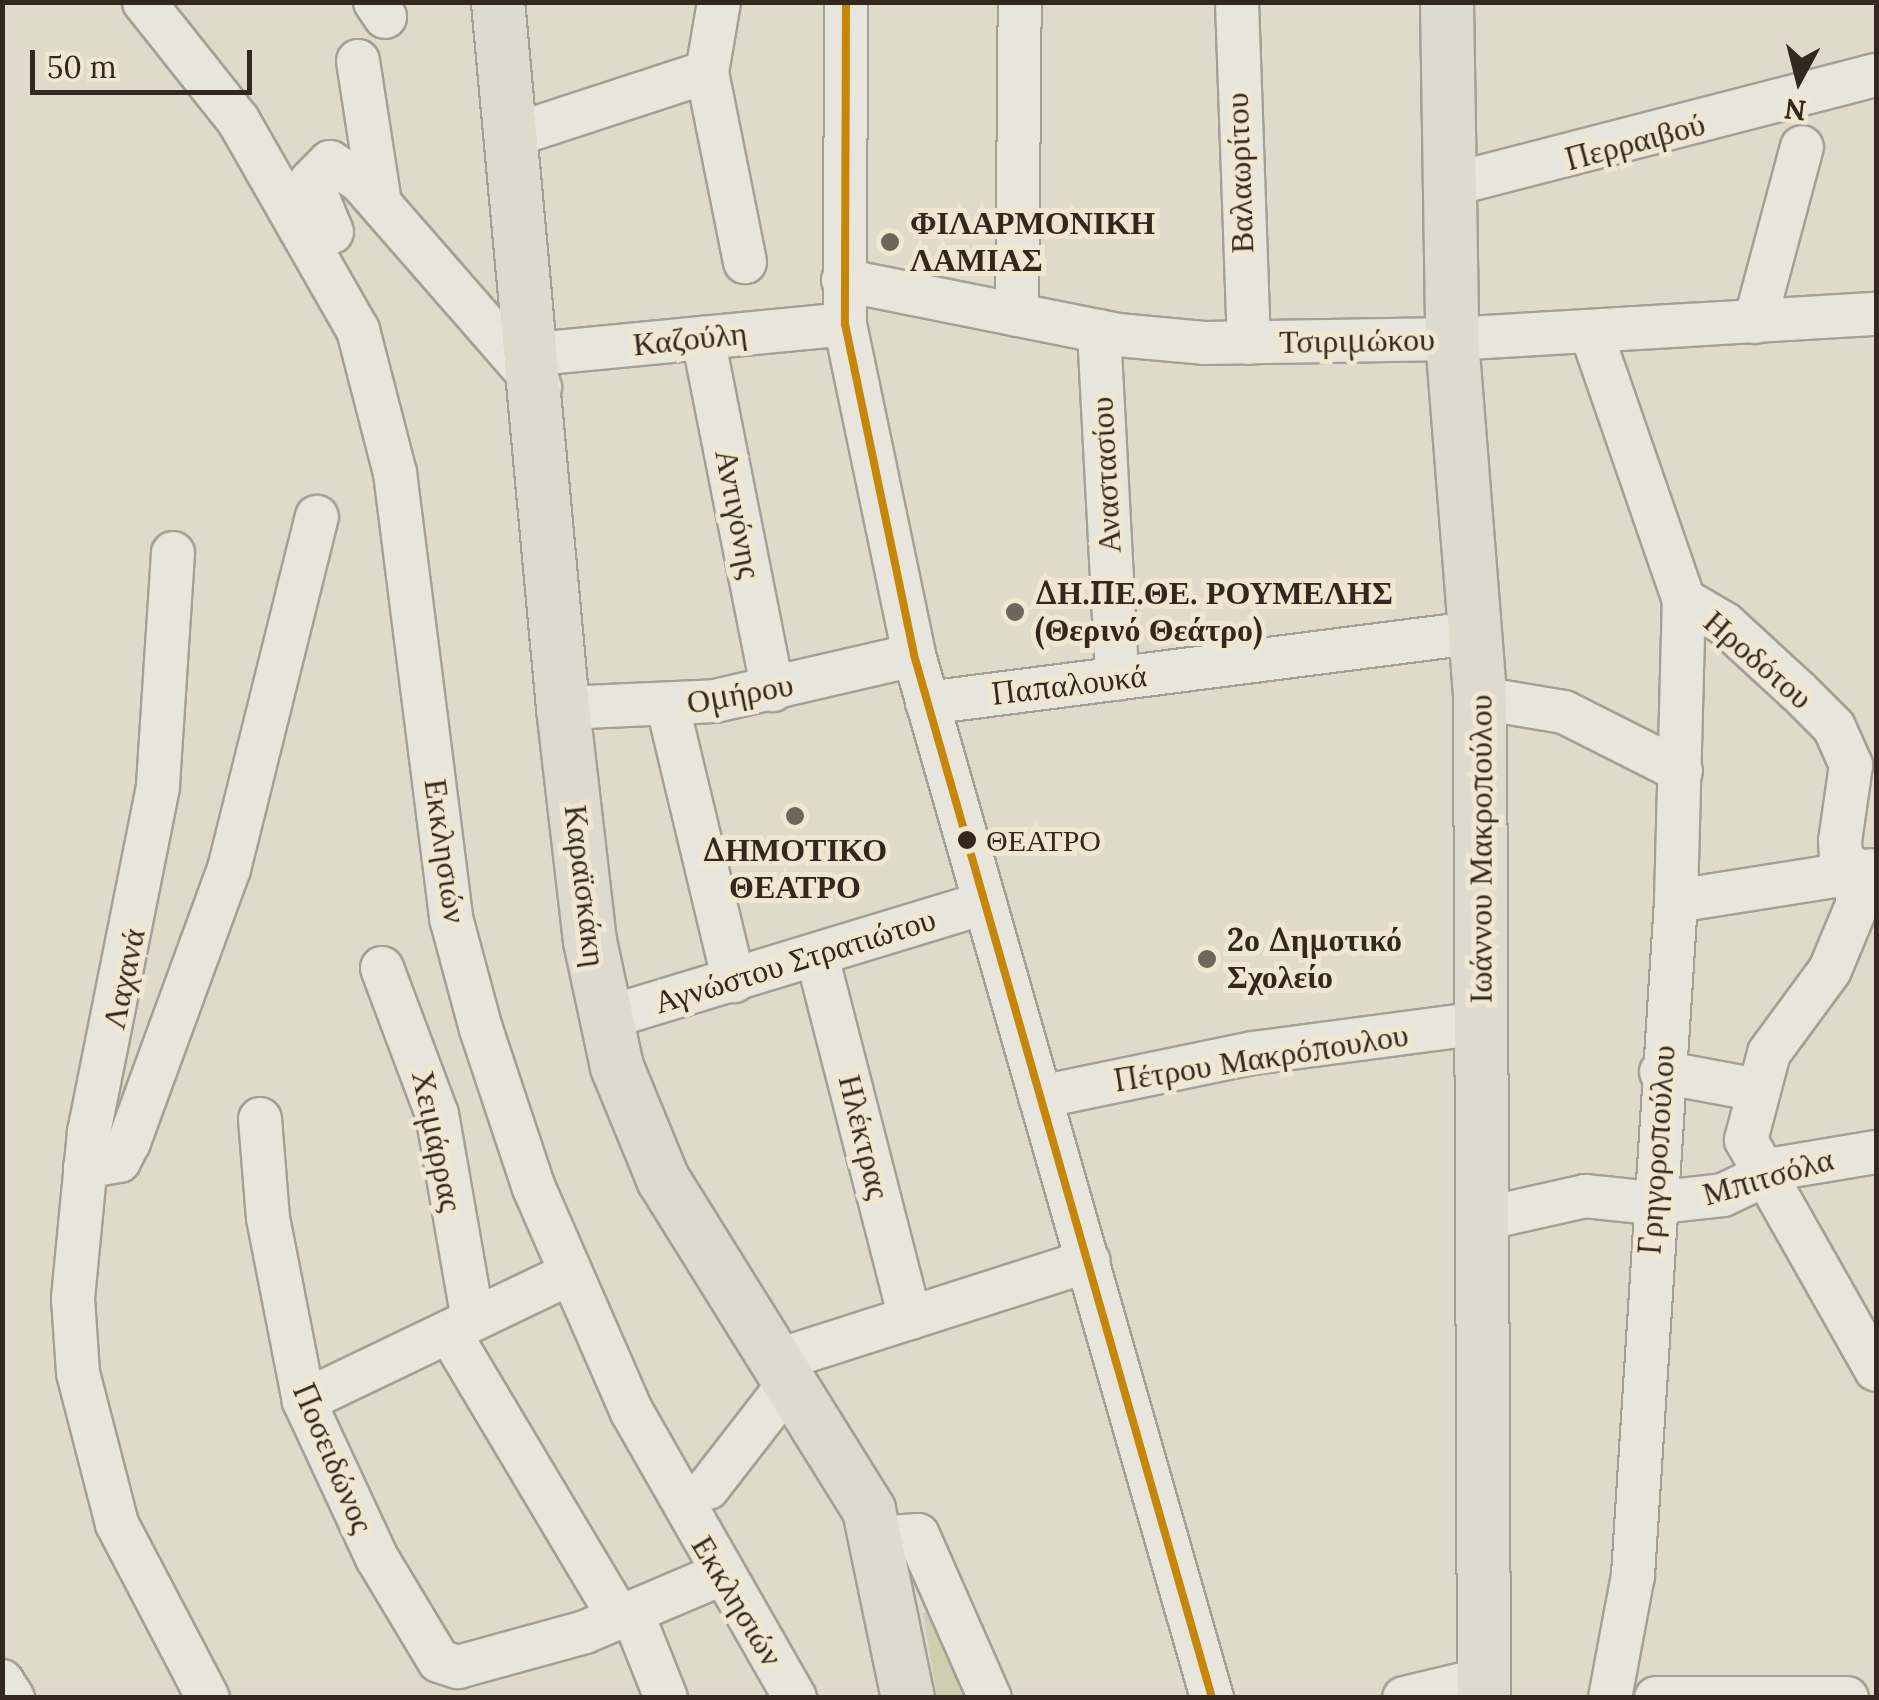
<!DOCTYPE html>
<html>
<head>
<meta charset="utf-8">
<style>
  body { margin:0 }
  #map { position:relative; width:1879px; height:1700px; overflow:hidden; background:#e0dacb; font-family:Lora,serif }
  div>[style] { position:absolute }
  .green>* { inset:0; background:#ceceb0 }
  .roads { filter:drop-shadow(2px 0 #a59f95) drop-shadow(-2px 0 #a59f95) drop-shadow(0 2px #a59f95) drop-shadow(0 -2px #a59f95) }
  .minor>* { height:42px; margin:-21px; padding:0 21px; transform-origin:21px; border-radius:21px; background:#e8e5dc }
  .major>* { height:52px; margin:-26px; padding:0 26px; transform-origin:26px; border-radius:26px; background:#dfdace }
  .bus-1>* { height:8px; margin:-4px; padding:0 4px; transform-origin:4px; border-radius:4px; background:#c68608 }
  .dots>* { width:28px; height:28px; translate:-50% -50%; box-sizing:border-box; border:5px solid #f0e7d2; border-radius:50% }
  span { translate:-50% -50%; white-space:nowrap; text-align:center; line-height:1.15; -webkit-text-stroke:10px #f0e7d2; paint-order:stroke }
  .bus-label { font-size:30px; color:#32281e }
  .left { translate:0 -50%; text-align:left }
  .street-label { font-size:32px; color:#32281e }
  .poi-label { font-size:32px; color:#32281e; font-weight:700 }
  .frame { position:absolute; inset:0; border:5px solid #32281e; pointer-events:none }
  .north { position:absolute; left:1749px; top:30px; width:100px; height:100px; -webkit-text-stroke:8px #f0e7d2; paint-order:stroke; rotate:187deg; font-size:28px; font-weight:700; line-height:40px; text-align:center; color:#32281e }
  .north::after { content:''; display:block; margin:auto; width:35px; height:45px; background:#32281e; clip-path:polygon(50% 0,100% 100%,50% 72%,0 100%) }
  .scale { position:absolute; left:30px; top:50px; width:222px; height:45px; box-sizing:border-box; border:5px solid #32281e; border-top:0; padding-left:12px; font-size:30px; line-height:35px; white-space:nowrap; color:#32281e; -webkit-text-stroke:8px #f0e7d2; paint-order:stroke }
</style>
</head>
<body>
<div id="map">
  <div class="green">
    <div style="clip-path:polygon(935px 1610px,972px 1697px,937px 1697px,923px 1613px)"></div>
  </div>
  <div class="roads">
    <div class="minor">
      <div style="left:144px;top:2px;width:151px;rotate:51.5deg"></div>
      <div style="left:238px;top:120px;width:242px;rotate:60.3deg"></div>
      <div style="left:358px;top:330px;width:148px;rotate:75.5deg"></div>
      <div style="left:395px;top:473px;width:449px;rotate:82.8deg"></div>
      <div style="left:451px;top:918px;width:115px;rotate:74.9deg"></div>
      <div style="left:481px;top:1029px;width:168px;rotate:71.6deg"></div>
      <div style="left:534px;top:1188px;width:244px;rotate:66.4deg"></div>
      <div style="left:632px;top:1412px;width:329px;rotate:60.3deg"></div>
      <div style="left:375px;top:2px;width:18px;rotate:56deg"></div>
      <div style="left:719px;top:2px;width:71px;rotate:99.7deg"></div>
      <div style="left:707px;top:72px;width:194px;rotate:78.7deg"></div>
      <div style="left:846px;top:2px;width:322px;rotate:90.2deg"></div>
      <div style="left:845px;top:324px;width:338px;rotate:78.2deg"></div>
      <div style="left:914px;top:655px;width:1085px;rotate:74.05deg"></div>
      <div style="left:1237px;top:2px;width:341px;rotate:88deg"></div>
      <div style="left:358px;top:61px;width:144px;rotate:81.2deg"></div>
      <div style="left:511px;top:136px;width:206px;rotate:-18.1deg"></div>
      <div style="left:1450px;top:185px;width:440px;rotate:-14.5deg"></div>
      <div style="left:332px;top:232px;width:55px;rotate:-112.4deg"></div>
      <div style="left:311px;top:181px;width:27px;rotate:-45deg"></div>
      <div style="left:330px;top:162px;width:36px;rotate:32deg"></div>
      <div style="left:360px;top:181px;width:274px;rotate:48.9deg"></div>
      <div style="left:843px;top:280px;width:280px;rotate:11.3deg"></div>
      <div style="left:1118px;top:335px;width:86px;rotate:5.3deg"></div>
      <div style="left:1204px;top:343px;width:248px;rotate:-0.9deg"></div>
      <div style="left:1452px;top:339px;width:425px;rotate:-3.4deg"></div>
      <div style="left:1017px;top:315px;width:313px;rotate:-89.5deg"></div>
      <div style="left:1755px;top:322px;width:181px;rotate:-75deg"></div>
      <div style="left:1099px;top:331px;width:348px;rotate:87deg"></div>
      <div style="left:1591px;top:332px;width:284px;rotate:70.9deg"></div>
      <div style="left:1684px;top:600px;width:48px;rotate:30.3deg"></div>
      <div style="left:1725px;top:624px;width:100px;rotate:42.6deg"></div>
      <div style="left:1799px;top:692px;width:49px;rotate:45deg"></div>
      <div style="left:1834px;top:727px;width:42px;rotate:65.9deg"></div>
      <div style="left:1851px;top:765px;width:77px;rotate:98.2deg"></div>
      <div style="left:1840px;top:841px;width:19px;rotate:87deg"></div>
      <div style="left:1841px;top:860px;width:19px;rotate:32deg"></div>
      <div style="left:1857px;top:870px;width:35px;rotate:90deg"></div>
      <div style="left:1857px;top:905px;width:70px;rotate:112.6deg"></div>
      <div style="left:1830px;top:970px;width:103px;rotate:126.3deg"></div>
      <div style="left:1769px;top:1053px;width:90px;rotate:104.8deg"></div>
      <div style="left:1746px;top:1140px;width:264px;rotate:60.5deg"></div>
      <div style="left:703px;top:338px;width:359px;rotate:78.8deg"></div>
      <div style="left:536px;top:354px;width:310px;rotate:-5.5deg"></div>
      <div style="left:173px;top:553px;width:234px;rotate:93.7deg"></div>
      <div style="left:158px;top:787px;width:352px;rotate:101.3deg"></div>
      <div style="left:89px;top:1132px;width:168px;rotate:95.5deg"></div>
      <div style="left:73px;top:1299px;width:74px;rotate:86.1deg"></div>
      <div style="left:78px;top:1373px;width:156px;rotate:75.5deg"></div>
      <div style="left:117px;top:1524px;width:196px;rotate:62.4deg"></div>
      <div style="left:1480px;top:698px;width:85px;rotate:9.5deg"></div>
      <div style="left:1564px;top:712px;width:131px;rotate:26.8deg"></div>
      <div style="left:927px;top:703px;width:525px;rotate:-7.33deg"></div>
      <div style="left:668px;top:707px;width:282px;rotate:76.5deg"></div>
      <div style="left:563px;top:708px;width:152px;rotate:-2.6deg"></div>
      <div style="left:715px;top:701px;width:204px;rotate:-13deg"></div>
      <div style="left:1676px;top:901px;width:197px;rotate:-9deg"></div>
      <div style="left:817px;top:956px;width:374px;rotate:75.6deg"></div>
      <div style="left:382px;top:968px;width:156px;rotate:69.4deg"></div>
      <div style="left:437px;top:1114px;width:209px;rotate:80.1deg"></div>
      <div style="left:606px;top:1018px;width:396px;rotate:-16.9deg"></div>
      <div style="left:1661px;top:1072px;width:94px;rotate:10.5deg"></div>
      <div style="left:1040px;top:1097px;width:217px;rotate:-11.7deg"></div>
      <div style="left:1253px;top:1053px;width:231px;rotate:-7.5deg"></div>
      <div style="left:260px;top:1119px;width:99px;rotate:85.4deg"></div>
      <div style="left:268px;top:1218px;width:187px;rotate:78.9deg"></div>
      <div style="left:304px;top:1401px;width:173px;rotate:65.1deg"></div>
      <div style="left:377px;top:1558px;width:120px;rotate:59deg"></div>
      <div style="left:439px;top:1661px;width:20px;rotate:18deg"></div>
      <div style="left:458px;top:1667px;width:132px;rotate:-15.4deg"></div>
      <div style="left:585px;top:1632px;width:146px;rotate:-23deg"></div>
      <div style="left:85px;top:1167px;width:35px;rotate:-10deg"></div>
      <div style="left:119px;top:1161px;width:21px;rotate:-62deg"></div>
      <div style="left:129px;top:1142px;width:291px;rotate:-69.9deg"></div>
      <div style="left:229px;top:869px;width:363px;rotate:-76deg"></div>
      <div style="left:1483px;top:1219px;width:105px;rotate:-12.7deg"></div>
      <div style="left:1585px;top:1196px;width:67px;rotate:6deg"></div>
      <div style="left:1652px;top:1203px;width:71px;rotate:-6.4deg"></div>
      <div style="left:1723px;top:1195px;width:63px;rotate:-25.3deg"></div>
      <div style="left:1780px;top:1168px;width:97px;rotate:-9.5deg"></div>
      <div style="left:449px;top:1332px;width:334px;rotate:59.2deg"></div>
      <div style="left:778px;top:1360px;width:326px;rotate:-17.7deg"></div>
      <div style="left:304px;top:1401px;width:294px;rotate:-25.6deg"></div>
      <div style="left:708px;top:1488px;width:135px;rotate:-52.2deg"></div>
      <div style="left:877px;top:1538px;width:41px;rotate:-4.2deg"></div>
      <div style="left:918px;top:1535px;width:178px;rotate:66.2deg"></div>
      <div style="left:633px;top:1615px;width:89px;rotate:68.3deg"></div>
      <div style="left:2px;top:1681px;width:20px;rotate:57deg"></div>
      <div style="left:1404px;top:1698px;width:82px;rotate:-13.4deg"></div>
      <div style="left:1610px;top:1698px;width:125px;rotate:-79.4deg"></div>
      <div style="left:1633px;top:1575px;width:675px;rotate:-86.35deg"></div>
      <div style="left:1676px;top:901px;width:301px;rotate:-88.5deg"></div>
      <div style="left:1656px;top:1698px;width:191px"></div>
    </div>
    <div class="major">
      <div style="left:498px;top:2px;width:709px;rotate:84.74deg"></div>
      <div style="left:563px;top:708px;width:235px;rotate:83.4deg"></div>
      <div style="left:590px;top:941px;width:129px;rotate:77.9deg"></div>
      <div style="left:617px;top:1067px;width:121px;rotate:67.7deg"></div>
      <div style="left:663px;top:1179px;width:390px;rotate:58.1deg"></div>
      <div style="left:869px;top:1510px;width:192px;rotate:78.3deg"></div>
      <div style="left:1447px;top:2px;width:337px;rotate:89.1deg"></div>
      <div style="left:1452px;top:339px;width:360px;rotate:85.5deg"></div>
      <div style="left:1480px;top:698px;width:1000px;rotate:89.77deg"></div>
    </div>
  </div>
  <div class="bus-1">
    <div style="left:846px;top:2px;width:322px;rotate:90.2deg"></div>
    <div style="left:845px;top:324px;width:338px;rotate:78.2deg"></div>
    <div style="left:914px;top:655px;width:1085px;rotate:74.05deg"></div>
  </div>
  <div class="dots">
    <div style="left:890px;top:242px;background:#6f665b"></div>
    <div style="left:1015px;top:612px;background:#6f665b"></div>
    <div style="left:795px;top:816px;background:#6f665b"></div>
    <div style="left:967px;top:840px;background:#32281e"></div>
    <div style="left:1207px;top:959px;background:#6f665b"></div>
  </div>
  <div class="bus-label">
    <span class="left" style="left:986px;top:840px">ΘΕΑΤΡΟ</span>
  </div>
  <div class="street-label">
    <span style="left:1635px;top:142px;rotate:-15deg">Περραιβού</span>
    <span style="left:1240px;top:173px;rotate:-92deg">Βαλαωρίτου</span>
    <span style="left:690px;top:339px;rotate:-6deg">Καζούλη</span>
    <span style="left:1357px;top:341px;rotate:-1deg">Τσιριμώκου</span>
    <span style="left:1106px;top:475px;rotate:-93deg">Αναστασίου</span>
    <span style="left:738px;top:514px;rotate:79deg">Αντιγόνης</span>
    <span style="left:1758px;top:660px;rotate:41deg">Ηροδότου</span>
    <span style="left:1069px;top:685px;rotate:-7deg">Παπαλουκά</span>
    <span style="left:740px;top:694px;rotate:-10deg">Ομήρου</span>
    <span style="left:1481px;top:849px;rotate:-90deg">Ιωάννου Μακροπούλου</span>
    <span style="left:445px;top:851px;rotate:82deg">Εκκλησιών</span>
    <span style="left:585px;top:886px;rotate:83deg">Καραϊσκάκη</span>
    <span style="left:795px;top:961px;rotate:-17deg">Αγνώστου Στρατιώτου</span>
    <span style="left:124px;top:979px;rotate:-78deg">Λαχανά</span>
    <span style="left:1261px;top:1058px;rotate:-9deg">Πέτρου Μακρόπουλου</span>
    <span style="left:864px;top:1137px;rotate:76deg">Ηλέκτρας</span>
    <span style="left:437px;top:1141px;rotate:78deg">Χειμάρρας</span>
    <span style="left:1657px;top:1150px;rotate:-86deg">Γρηγοροπούλου</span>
    <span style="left:1768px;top:1177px;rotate:-16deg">Μπιτσόλα</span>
    <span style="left:333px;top:1458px;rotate:67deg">Ποσειδώνος</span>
    <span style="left:737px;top:1601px;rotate:59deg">Εκκλησιών</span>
  </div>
  <div class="poi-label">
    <span class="left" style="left:910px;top:242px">ΦΙΛΑΡΜΟΝΙΚΗ<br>ΛΑΜΙΑΣ</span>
    <span class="left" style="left:1035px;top:612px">ΔΗ.ΠΕ.ΘΕ. ΡΟΥΜΕΛΗΣ<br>(Θερινό Θεάτρο)</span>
    <span style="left:795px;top:869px">ΔΗΜΟΤΙΚΟ<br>ΘΕΑΤΡΟ</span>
    <span class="left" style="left:1227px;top:959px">2ο Δημοτικό<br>Σχολείο</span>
  </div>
  <div class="frame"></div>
  <div class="north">N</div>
  <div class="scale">50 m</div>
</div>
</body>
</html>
